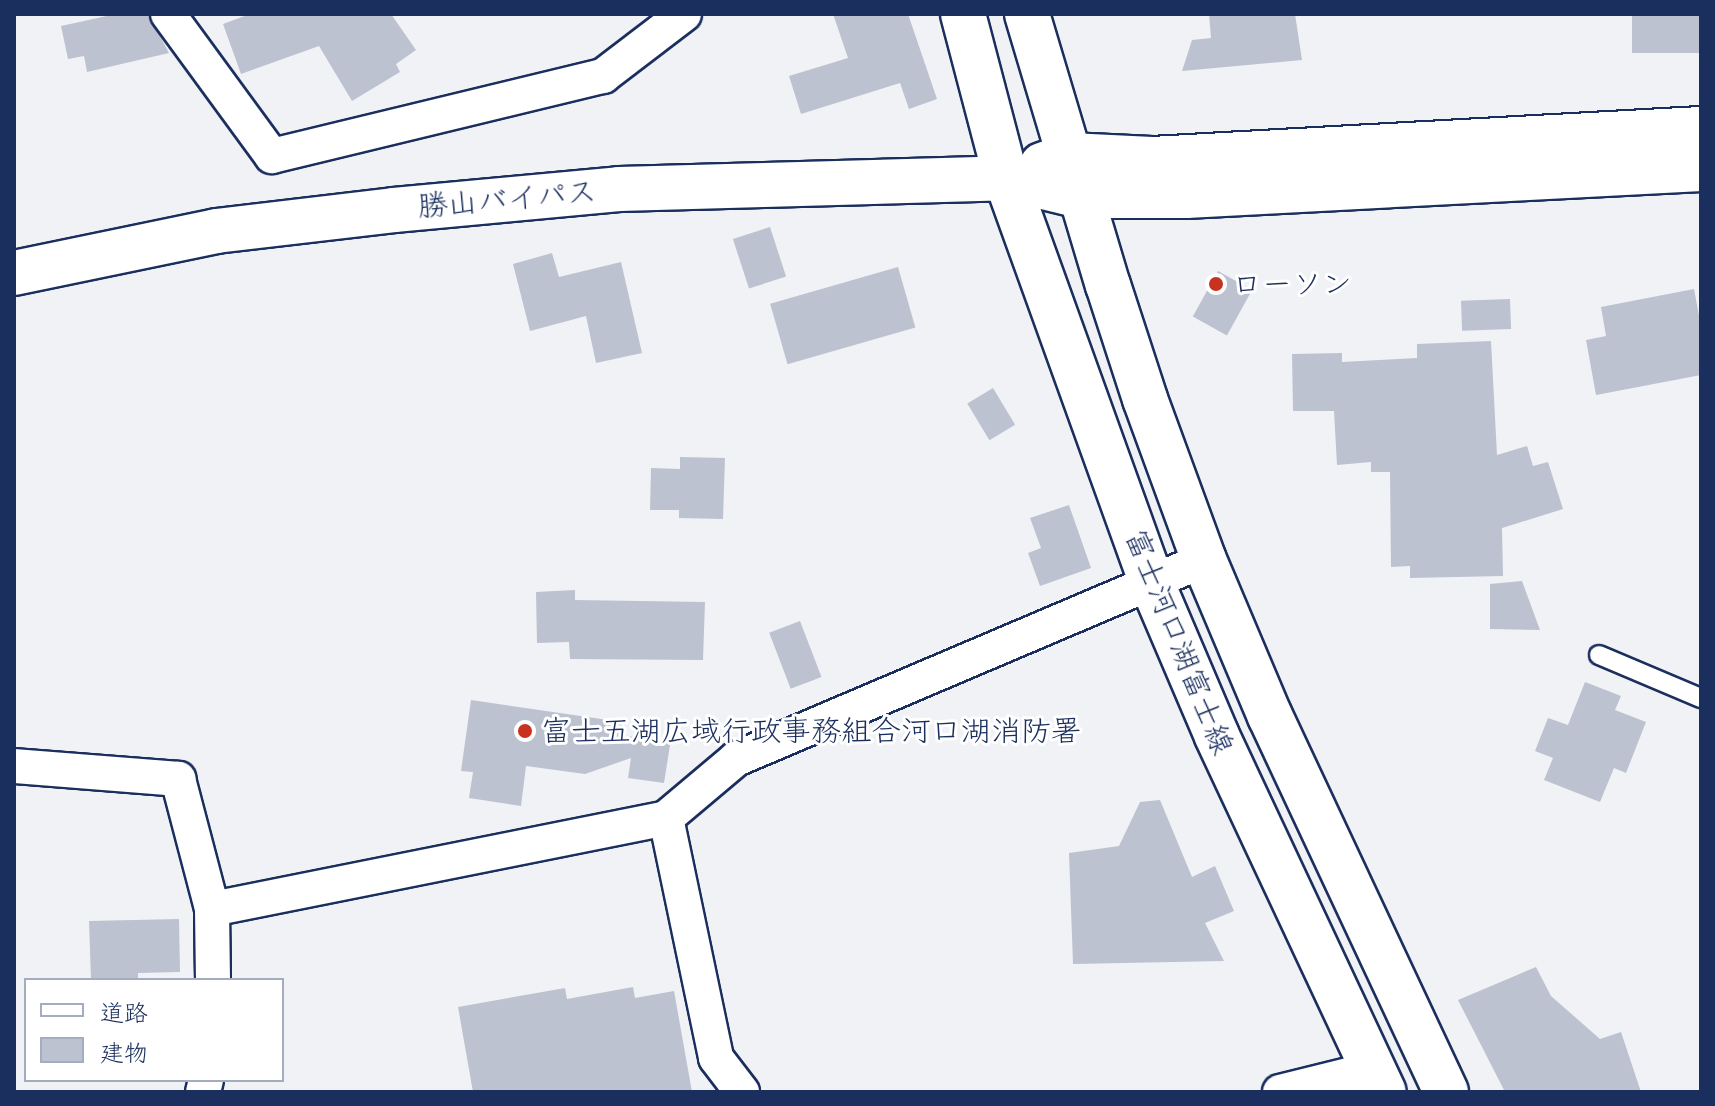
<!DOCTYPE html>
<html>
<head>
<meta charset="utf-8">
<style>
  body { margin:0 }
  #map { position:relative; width:1715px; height:1106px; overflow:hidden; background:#f1f2f5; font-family:Itim,"Klee One",sans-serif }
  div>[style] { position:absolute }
  .building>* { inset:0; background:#bcc2d0; transform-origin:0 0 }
  .roads { filter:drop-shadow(2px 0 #1b2f5e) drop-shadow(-2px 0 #1b2f5e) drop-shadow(0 2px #1b2f5e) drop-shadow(0 -2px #1b2f5e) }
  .service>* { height:18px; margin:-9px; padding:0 9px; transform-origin:9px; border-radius:9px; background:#fff }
  .minor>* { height:34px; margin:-17px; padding:0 17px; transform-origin:17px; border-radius:17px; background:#fff }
  .secondary>* { height:44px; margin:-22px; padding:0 22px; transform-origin:22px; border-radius:22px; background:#fff }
  .dots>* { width:22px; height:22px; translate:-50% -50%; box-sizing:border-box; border:4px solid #fff; border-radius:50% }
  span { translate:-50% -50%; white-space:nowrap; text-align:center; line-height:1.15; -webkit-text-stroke:6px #fff; paint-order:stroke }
  .street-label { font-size:30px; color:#1b2f5e }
  .poi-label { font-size:30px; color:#1b2f5e }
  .left { translate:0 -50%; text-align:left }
  .frame { position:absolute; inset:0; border:16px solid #1b2f5e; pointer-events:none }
  .legend { position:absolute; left:24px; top:978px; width:260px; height:104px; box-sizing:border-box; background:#fff; border:2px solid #a4acbf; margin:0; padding:10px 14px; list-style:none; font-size:24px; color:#1b2f5e }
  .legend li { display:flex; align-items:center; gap:16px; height:40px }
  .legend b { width:40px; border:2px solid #a4acbf }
</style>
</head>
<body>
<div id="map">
  <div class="building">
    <div style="clip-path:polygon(116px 14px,148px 14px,169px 53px,87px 72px,84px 56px,68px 59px,61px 26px)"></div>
    <div style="clip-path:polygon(250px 14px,391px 14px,416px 50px,396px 64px,400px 72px,352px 101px,319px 46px,241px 74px,223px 24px)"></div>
    <div style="clip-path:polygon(833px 14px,908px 14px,937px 99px,909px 109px,900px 83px,801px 114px,789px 76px,848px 58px)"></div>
    <div style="clip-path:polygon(1209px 14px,1295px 14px,1302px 60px,1182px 71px,1192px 40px,1211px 38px)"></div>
    <div style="left:1632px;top:14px;width:69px;height:39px"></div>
    <div style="left:770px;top:227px;width:52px;height:39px;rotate:72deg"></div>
    <div style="clip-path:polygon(552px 253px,559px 277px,621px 262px,642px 353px,596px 363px,586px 316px,530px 331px,513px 264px)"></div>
    <div style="left:898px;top:267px;width:63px;height:133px;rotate:74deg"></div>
    <div style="left:1218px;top:271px;width:39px;height:52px;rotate:29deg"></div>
    <div style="clip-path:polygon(1694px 289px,1701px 326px,1701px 375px,1596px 395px,1586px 340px,1606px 336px,1601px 307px)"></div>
    <div style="left:1510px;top:299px;width:30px;height:49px;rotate:88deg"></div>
    <div style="clip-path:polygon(1491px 341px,1497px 455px,1527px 446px,1533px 466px,1548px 462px,1563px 509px,1502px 528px,1503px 576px,1410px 578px,1410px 566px,1391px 567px,1390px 472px,1371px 472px,1371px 462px,1337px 465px,1334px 411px,1293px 411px,1292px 354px,1342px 353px,1342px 362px,1417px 358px,1417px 344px)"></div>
    <div style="left:993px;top:388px;width:43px;height:30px;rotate:59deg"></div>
    <div style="clip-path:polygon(680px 457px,725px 458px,723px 519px,679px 518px,679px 510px,650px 510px,651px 468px,680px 469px)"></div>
    <div style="clip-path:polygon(1069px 505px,1091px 568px,1040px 586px,1028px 553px,1041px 548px,1030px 518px)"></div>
    <div style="clip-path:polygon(1522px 581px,1540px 630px,1490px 629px,1490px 584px)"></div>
    <div style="clip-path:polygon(575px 590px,575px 600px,705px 602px,703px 660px,570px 659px,569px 642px,537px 643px,536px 592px)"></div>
    <div style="left:800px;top:621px;width:60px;height:33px;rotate:69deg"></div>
    <div style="clip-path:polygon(1585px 682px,1621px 696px,1615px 710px,1646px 722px,1626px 773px,1614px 768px,1600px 802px,1544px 780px,1553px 758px,1535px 751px,1548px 718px,1568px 725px)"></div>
    <div style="clip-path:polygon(471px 700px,622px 722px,620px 735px,676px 743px,670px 745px,664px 783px,628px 778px,631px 758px,585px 774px,526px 766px,521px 806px,469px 798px,473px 772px,461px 771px)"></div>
    <div style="clip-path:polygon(1160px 800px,1192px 877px,1215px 866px,1234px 911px,1205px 923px,1224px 961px,1073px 964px,1069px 853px,1119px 846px,1140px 802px)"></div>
    <div style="clip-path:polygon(179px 919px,180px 972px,138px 973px,138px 980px,91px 980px,89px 921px)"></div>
    <div style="clip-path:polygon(1536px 967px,1551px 996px,1600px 1039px,1621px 1032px,1641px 1092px,1505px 1092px,1458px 1000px)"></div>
    <div style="clip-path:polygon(633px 987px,635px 998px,674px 991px,692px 1092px,473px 1092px,458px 1007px,565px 988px,567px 999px)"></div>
  </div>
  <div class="roads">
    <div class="service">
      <div style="left:1599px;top:655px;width:111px;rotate:22.9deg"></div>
    </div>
    <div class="minor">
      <div style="left:168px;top:14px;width:176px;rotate:53.8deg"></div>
      <div style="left:272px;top:156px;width:341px;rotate:-13.6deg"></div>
      <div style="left:603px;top:76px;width:102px;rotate:-37.4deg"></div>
      <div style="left:14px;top:766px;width:165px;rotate:4.5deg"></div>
      <div style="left:178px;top:779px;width:134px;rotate:75.3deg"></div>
      <div style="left:212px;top:909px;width:463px;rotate:-11.3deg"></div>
      <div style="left:666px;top:818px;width:92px;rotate:-40.1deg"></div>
      <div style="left:736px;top:759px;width:509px;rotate:-23.04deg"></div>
      <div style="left:666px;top:818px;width:245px;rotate:78.2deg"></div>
      <div style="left:716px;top:1058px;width:43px;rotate:52.6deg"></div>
      <div style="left:212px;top:909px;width:71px;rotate:89.2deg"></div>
      <div style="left:203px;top:1092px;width:12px;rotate:-76deg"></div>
      <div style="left:1280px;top:1092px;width:96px;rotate:-13.9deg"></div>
    </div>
    <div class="secondary">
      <div style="left:963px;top:14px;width:170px;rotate:75.3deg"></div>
      <div style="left:1006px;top:178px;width:428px;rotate:70.2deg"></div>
      <div style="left:1151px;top:581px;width:168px;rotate:66.9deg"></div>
      <div style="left:1217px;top:736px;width:393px;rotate:64.9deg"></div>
      <div style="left:1027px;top:14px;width:283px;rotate:73.4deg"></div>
      <div style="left:1108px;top:285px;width:120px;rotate:72deg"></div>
      <div style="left:1145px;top:399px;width:171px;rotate:69.9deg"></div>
      <div style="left:1204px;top:560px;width:169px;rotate:67.1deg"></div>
      <div style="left:1270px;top:716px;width:415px;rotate:64.9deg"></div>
      <div style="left:1042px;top:165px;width:29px;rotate:-20deg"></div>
      <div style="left:1069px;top:155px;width:83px;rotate:2.8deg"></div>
      <div style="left:1152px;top:159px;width:550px;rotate:-3.13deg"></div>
      <div style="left:14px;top:273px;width:206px;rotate:-11.7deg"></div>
      <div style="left:216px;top:231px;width:179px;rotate:-6.7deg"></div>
      <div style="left:394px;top:210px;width:226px;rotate:-5.3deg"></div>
      <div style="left:619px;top:189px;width:387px;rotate:-1.6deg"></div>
      <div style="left:1006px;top:178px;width:76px;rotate:13.7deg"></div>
      <div style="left:1080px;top:196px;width:106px"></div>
      <div style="left:1186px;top:196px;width:516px;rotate:-3deg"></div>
    </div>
  </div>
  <div class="dots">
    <div style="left:1216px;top:284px;background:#c8321e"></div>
    <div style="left:525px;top:731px;background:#c8321e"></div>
  </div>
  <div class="street-label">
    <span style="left:507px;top:199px;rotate:-5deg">勝山バイパス</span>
    <span style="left:1179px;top:642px;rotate:68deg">富士河口湖富士線</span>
  </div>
  <div class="poi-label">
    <span class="left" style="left:1232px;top:284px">ローソン</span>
    <span class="left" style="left:541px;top:731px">富士五湖広域行政事務組合河口湖消防署</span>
  </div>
  <div class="frame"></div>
  <ul class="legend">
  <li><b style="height:10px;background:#fff"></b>道路</li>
  <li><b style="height:22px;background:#bcc2d0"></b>建物</li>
  </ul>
</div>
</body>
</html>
